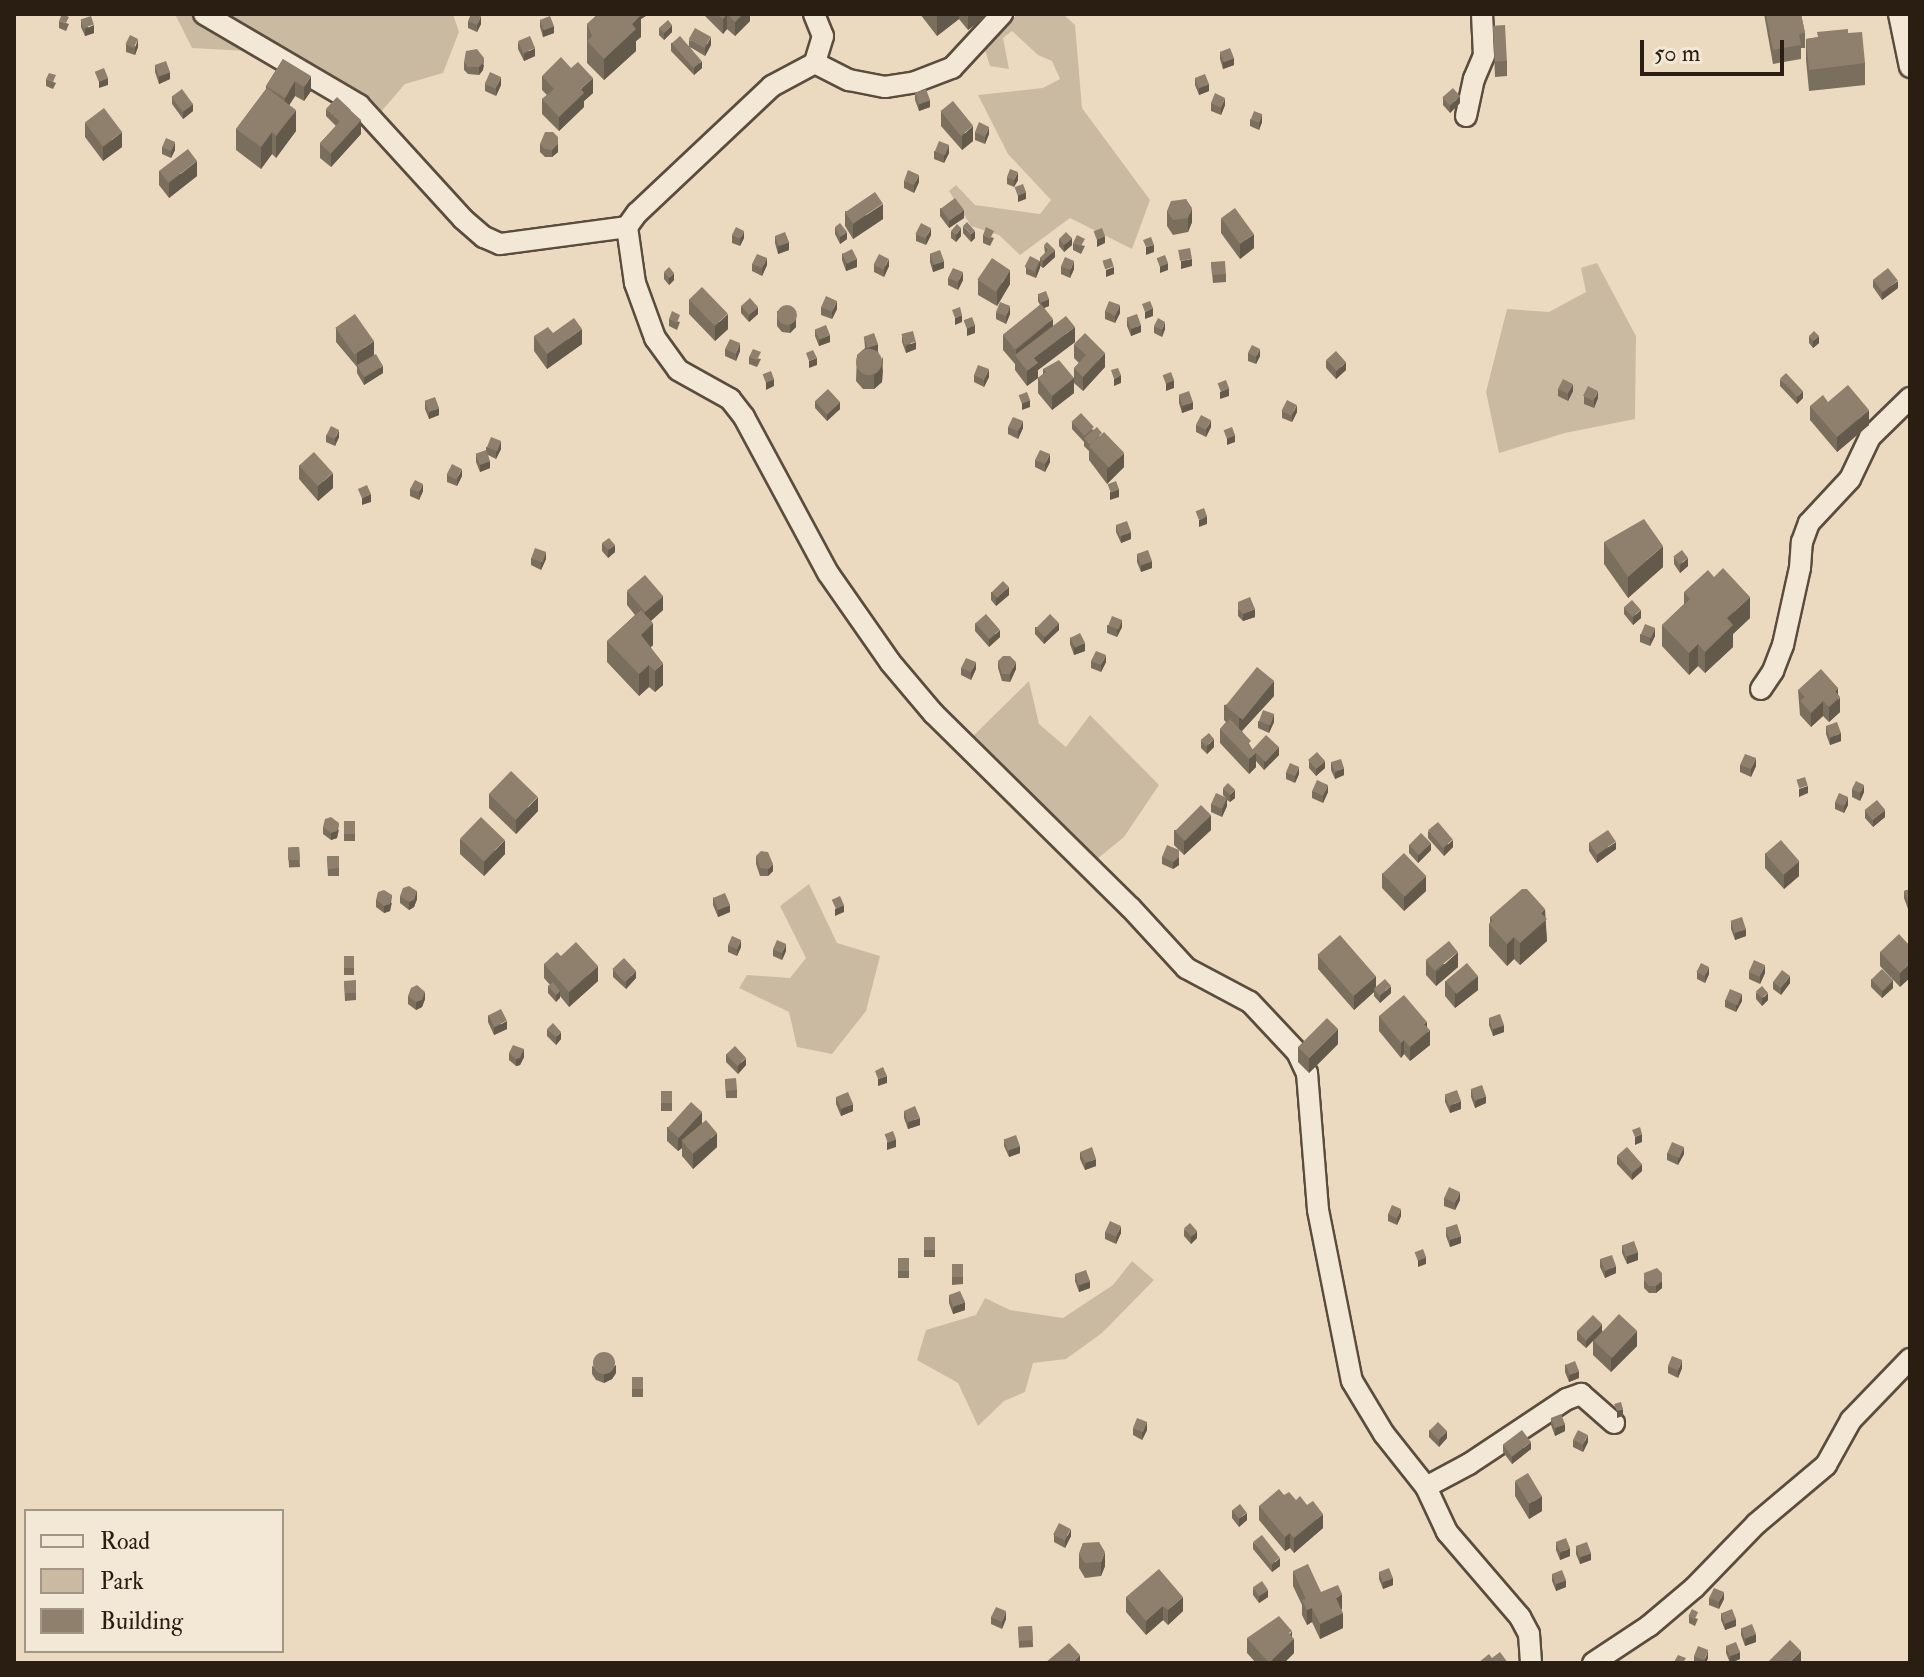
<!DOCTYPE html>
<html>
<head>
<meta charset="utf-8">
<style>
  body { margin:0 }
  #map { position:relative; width:1924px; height:1677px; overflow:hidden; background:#ecdac0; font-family:"IM FELL Double Pica",serif }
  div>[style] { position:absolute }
  .green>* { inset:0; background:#cbbaa2 }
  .roads { filter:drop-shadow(2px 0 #5a4d3d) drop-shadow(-2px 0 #5a4d3d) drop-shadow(0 2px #5a4d3d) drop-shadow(0 -2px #5a4d3d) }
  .minor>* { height:20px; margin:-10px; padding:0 10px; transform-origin:10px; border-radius:10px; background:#f3e7d6 }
  .wall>* { inset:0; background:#7a6e5d; transform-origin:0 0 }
  .shaded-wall>* { inset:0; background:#635a4c }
  .building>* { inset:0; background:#8e806c; transform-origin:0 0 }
  .round { border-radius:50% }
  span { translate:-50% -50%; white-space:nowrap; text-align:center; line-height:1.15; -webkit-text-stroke:8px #f3e7d6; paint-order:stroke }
  .frame { position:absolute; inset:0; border:16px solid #291e11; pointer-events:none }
  .legend { position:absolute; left:24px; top:1509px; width:260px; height:144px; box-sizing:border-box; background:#f3e7d6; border:2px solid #a29787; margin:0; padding:10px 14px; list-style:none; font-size:24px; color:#291e11 }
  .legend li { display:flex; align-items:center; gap:16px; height:40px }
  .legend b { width:40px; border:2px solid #a29787 }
  .scale { position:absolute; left:1640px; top:40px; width:144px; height:36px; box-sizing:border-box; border:4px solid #291e11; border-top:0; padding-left:10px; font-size:24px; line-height:28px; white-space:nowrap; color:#291e11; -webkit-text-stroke:6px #f3e7d6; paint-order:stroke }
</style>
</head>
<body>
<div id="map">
  <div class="green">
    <div style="clip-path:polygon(175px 14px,453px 14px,459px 32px,443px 73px,405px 84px,379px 114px,284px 53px,192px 48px)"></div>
    <div style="clip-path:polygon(1018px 14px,1063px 14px,1075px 25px,1082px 108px,1150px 200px,1132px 249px,1070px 218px,1020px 255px,999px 235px,971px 226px,949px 191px,956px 185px,975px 205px,1040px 214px,1051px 200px,1008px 154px,978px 95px,1043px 88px,1060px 79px,1052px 61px,1038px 55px,1012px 31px,1003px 38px,1009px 69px,990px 66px,985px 50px,990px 38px)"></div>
    <div style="clip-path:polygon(1597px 263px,1636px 336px,1635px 419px,1565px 433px,1499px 453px,1486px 392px,1507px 309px,1549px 312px,1586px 292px,1581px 268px)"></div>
    <div style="clip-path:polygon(1029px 681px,1039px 724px,1066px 747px,1090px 715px,1159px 785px,1124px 837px,1086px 868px,961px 748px)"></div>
    <div style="clip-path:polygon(809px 884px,837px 943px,880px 956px,866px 1011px,832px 1054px,797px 1047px,789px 1012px,739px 988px,747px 975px,790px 978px,806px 958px,780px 906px)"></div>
    <div style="clip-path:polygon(1132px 1261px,1154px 1280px,1102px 1333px,1066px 1359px,1033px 1363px,1025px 1392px,1004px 1401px,978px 1426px,958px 1383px,917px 1360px,926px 1330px,976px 1315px,985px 1298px,1010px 1310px,1063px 1318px,1113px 1285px)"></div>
  </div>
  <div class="roads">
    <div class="minor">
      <div style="left:204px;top:14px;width:180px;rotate:30.4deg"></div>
      <div style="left:359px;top:105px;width:154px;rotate:47.6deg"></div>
      <div style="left:463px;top:219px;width:28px;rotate:41deg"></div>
      <div style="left:484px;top:237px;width:17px;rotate:24deg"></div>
      <div style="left:500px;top:244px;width:128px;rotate:-7.6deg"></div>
      <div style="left:814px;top:14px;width:24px;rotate:68deg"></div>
      <div style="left:823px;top:36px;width:28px;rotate:107deg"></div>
      <div style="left:815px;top:63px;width:49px;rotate:151.9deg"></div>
      <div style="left:772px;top:86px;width:185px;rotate:136.7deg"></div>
      <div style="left:637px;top:213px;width:17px;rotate:126deg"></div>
      <div style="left:627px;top:227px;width:57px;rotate:81.9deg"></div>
      <div style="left:635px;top:283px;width:59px;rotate:70deg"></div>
      <div style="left:655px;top:338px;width:39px;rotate:54deg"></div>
      <div style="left:678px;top:370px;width:60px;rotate:29.1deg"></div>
      <div style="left:730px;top:399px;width:23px;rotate:52deg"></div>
      <div style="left:744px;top:417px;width:177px;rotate:61.7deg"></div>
      <div style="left:828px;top:573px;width:108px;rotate:55.1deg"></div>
      <div style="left:890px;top:662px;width:68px;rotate:49.8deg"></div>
      <div style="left:934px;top:714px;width:275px;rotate:44.6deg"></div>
      <div style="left:1130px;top:907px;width:83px;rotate:47.4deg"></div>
      <div style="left:1186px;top:968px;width:72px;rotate:28deg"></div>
      <div style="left:1250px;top:1002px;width:69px;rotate:46.8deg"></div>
      <div style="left:1297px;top:1052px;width:23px;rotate:65deg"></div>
      <div style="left:1307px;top:1073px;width:137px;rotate:85.4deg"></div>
      <div style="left:1318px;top:1210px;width:174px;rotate:78.8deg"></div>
      <div style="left:1352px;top:1381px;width:62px;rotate:58.9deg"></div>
      <div style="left:1384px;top:1434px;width:68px;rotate:51.6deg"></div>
      <div style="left:1426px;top:1487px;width:50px;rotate:65deg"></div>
      <div style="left:1447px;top:1532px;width:112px;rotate:49.3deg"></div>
      <div style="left:1520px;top:1617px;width:19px;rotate:62deg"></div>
      <div style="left:1529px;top:1634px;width:29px;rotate:86deg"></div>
      <div style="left:1899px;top:14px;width:54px;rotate:78.3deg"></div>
      <div style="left:815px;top:63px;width:38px;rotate:27deg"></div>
      <div style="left:849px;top:80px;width:37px;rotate:11deg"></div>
      <div style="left:885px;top:87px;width:30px;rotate:-9deg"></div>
      <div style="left:915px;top:82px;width:40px;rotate:-21deg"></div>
      <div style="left:952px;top:68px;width:74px;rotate:-47.2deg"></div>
      <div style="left:1466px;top:116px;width:38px;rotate:-78deg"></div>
      <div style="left:1474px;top:79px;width:25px;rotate:-67deg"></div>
      <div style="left:1484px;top:56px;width:42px;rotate:-92.7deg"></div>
      <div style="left:1761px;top:689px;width:22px;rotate:-56deg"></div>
      <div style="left:1773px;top:671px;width:28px;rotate:-69deg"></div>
      <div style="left:1783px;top:645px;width:79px;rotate:-77.6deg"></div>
      <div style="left:1800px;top:568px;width:26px;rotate:-86deg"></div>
      <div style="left:1802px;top:542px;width:20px;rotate:-70deg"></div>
      <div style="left:1809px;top:523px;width:60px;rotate:-47deg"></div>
      <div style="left:1850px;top:479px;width:47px;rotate:-64.5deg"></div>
      <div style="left:1870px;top:437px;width:56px;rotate:-44.3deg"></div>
      <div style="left:1426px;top:1487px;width:49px;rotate:-28.1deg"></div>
      <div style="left:1469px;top:1464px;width:118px;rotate:-33.6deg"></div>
      <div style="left:1567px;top:1399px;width:15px;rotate:-20deg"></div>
      <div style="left:1581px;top:1394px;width:44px;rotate:41.3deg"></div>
      <div style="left:1593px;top:1663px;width:67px;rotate:-33.5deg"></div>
      <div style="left:1649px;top:1626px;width:59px;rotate:-40.2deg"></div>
      <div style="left:1694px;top:1588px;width:89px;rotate:-45.9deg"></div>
      <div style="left:1756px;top:1524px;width:92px;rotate:-40.1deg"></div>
      <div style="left:1826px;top:1465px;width:51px;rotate:-60.9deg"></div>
      <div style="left:1851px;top:1420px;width:85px;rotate:-46deg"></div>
    </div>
  </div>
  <div class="wall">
    <div style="clip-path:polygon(598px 14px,649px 14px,641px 19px,641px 37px,636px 41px,636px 51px,604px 80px,587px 63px,587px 24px)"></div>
    <div style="clip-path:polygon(703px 14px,750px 14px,750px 21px,735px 36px,727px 29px,723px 34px)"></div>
    <div style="clip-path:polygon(920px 14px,986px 14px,986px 16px,968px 30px,959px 19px,937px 36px)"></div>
    <div style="clip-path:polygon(1764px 14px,1801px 14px,1805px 33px,1805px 48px,1801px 48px,1801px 59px,1773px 64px)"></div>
    <div style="clip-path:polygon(81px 20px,94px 33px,85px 36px,81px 27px)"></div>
    <div style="clip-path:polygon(540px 20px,554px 33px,543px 37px,540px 27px)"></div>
    <div style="clip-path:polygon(59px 21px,69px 24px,66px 31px,59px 28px)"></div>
    <div style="clip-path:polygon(468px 21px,481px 24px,477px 32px,468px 28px)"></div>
    <div style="clip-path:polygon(1493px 26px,1507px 61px,1507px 76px,1495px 77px)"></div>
    <div style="clip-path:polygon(659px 28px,672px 32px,664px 40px,659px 35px)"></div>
    <div style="clip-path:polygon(1848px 33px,1865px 63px,1865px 85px,1809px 91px,1806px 60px,1806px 39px)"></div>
    <div style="clip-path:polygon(689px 40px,711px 45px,705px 56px,690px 47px,702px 68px,694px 75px,671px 51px,671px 43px,689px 46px)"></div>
    <div style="clip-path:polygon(518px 42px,535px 56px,524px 61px,518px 49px)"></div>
    <div style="clip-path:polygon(126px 44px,138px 47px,135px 55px,126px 52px)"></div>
    <div style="clip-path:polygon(1220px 52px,1234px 65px,1223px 69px,1220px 59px)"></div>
    <div style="clip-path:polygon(283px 59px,311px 91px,304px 101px,295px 96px,289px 105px,296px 131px,276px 158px,272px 154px,261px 169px,236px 150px,236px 129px,266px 89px,266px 86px)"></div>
    <div style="clip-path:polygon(464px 62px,484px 65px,483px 70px,479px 75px,468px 74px,464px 70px)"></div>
    <div style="clip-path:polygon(155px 65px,170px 79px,159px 84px,155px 72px)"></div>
    <div style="clip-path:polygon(542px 76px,593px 93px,584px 101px,584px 107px,559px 131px,542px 114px,542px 99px,547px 95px,542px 90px)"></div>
    <div style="clip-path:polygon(1195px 78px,1209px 91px,1199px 95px,1195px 85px)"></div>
    <div style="clip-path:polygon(46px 79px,56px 83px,53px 89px,46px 86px)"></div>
    <div style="clip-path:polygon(485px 84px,501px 85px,496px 96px,485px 91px)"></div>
    <div style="clip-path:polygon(915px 93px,930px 107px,919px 111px,915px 100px)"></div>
    <div style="clip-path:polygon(172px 97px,193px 111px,183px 119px,172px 104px)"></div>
    <div style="clip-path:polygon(1443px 98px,1460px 103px,1450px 113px,1443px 105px)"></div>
    <div style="clip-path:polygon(1211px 103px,1225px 105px,1221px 115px,1211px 111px)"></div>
    <div style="clip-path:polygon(326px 109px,361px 134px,331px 167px,320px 158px,320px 143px,336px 126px,326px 116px)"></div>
    <div style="clip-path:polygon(941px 111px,973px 141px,962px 150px,941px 126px)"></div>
    <div style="clip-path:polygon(1250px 119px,1262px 122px,1259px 130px,1250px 126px)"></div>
    <div style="clip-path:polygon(85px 123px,122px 147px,103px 161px,85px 137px)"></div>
    <div style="clip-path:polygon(975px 132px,989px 134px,985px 144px,975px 140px)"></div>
    <div style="clip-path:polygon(558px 137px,558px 152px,552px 157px,545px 157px,540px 152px,540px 144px)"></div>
    <div style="clip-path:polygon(162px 147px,175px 150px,171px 158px,162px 154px)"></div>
    <div style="clip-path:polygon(934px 151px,949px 153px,944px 163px,934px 159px)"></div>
    <div style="clip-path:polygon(159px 171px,197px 176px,169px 198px,159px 185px)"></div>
    <div style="clip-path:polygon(1007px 177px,1018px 180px,1014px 187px,1007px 184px)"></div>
    <div style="clip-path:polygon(904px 181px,919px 182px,914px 193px,904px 188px)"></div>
    <div style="clip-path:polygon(1186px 199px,1192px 222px,1188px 232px,1173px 235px,1167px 226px,1167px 211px)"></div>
    <div style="clip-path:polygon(940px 208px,964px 218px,949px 228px,940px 216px)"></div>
    <div style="clip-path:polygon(845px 211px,883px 219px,853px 239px,845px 226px)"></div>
    <div style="clip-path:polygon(1221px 218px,1254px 248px,1240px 259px,1221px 233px)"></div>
    <div style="clip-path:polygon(963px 226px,975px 238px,971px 242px,963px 233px)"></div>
    <div style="clip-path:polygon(835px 227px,847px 239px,840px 244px,835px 234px)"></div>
    <div style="clip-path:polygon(951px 231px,961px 236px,956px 242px,951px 238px)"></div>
    <div style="clip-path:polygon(916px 234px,931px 235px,926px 245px,916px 241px)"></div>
    <div style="clip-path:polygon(732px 235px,744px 238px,740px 246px,732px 243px)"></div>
    <div style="clip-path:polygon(983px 235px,994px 238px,990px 246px,983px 243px)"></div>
    <div style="clip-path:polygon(775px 236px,789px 250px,778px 254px,775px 243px)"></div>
    <div style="clip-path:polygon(1059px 239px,1072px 245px,1064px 252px,1059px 246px)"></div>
    <div style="clip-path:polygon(1073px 243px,1085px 246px,1081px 254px,1073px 250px)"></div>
    <div style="clip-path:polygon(1044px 245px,1055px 257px,1043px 268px,1040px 266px,1036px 278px,1026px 274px,1026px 267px,1040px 261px,1040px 258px,1045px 253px)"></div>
    <div style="clip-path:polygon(842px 253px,857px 267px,846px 271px,842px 260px)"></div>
    <div style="clip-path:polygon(930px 254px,944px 268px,933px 272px,930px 262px)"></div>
    <div style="clip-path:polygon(1211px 262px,1226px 274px,1226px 282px,1213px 283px)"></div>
    <div style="clip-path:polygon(752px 264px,767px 265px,762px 276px,752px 271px)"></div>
    <div style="clip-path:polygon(874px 265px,889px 266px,884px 277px,874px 272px)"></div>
    <div style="clip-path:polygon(1061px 266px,1074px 269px,1070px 278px,1061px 274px)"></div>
    <div style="clip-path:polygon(664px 272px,674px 280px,669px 285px,664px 279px)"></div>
    <div style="clip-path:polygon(948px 278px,963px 280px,958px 290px,948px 285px)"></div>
    <div style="clip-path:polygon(978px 280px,1010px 284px,997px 306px,978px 295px)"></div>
    <div style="clip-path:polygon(1873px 280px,1898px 288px,1882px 300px,1873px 287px)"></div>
    <div style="clip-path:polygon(1038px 294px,1049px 306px,1044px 308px,1053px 326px,1075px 342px,1038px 370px,1038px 378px,1027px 386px,1015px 370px,1015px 364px,1003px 350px,1003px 335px,1040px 305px,1038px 301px)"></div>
    <div style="clip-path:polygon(689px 299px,728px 329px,715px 341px,689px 314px)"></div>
    <div style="clip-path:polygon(741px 306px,758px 314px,749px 322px,741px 313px)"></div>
    <div style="clip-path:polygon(821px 307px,837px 309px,832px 319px,821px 315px)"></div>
    <div style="clip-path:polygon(777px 311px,796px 311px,796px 327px,790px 333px,782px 332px,777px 326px)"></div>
    <div style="clip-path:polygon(1105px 311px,1120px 313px,1115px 323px,1105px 319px)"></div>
    <div style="clip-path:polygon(996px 312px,1010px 314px,1006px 324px,996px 319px)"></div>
    <div style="clip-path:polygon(1127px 318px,1141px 332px,1131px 336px,1127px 326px)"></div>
    <div style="clip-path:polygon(669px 319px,680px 322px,677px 330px,669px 326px)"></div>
    <div style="clip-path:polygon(1154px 326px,1165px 329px,1162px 337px,1154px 333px)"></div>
    <div style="clip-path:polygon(336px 328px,374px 355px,383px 373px,364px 385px,357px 373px,357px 367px,336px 342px)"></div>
    <div style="clip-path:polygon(815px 329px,830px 342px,819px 346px,815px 336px)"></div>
    <div style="clip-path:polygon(553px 333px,582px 344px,547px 369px,534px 351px,534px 336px)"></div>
    <div style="clip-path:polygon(902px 335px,916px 349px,906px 353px,902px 342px)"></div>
    <div style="clip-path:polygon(1809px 336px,1819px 343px,1813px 348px,1809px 343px)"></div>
    <div style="clip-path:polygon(864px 337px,878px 351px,883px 371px,882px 382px,874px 389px,863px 389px,856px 381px,857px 355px,865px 348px)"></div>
    <div style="clip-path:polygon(1074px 344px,1105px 367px,1083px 391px,1074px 383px,1074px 393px,1052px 410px,1038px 393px,1038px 378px,1043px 374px,1043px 369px,1074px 378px,1074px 368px,1079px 363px,1074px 358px)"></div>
    <div style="clip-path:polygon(725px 349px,740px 351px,736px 361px,725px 356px)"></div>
    <div style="clip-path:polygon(1248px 353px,1260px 356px,1256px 364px,1248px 361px)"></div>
    <div style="clip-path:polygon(749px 357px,761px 359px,757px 367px,749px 364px)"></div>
    <div style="clip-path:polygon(1326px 360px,1346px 370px,1336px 379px,1326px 368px)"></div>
    <div style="clip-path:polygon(974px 375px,989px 377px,984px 387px,974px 382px)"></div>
    <div style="clip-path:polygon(1780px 379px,1803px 398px,1797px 404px,1780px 386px)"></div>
    <div style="clip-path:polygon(1558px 389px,1573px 391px,1568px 401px,1558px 396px)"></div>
    <div style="clip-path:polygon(1179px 395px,1193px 409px,1182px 413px,1179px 403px)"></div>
    <div style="clip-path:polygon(1584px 396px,1598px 398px,1594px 408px,1584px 404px)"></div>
    <div style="clip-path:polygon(425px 401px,439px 415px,429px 419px,425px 409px)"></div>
    <div style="clip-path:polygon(815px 401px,840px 409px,827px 421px,815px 408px)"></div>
    <div style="clip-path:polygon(1828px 402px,1869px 425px,1837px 452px,1810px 420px,1810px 406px)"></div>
    <div style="clip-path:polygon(1282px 411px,1297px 412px,1292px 422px,1282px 418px)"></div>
    <div style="clip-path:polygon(1072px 422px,1094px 430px,1124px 467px,1107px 484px,1089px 460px,1089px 451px,1084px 446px,1084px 442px,1072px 429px)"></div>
    <div style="clip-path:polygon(1196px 425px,1211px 427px,1206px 437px,1196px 432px)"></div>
    <div style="clip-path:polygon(1008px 427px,1023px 428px,1018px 439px,1008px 434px)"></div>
    <div style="clip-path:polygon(326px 435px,339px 437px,335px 446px,326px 442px)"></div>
    <div style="clip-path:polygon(486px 447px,501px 449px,496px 459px,488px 455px,490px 468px,480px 472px,476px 462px,476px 454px,486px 451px)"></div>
    <div style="clip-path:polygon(1035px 460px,1050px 462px,1045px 472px,1035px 467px)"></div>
    <div style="clip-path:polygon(299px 465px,333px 488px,318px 501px,299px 479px)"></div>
    <div style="clip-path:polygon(447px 475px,462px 476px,457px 486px,447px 482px)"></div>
    <div style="clip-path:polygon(410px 489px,423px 491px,419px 500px,410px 496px)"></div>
    <div style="clip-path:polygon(1116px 525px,1131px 539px,1121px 543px,1116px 532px)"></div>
    <div style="clip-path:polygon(1604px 542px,1663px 567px,1628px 598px,1604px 564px)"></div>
    <div style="clip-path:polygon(602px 543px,615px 552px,608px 558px,602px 551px)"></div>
    <div style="clip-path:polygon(1137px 554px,1152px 568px,1141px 572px,1137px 562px)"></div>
    <div style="clip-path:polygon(1674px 557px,1688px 566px,1680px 573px,1674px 564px)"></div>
    <div style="clip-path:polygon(531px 558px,546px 559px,541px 570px,531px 565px)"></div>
    <div style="clip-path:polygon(627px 591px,663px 610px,651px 621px,653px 645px,651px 647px,663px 685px,655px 692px,649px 687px,639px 696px,607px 662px,607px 641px,635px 615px,627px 605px)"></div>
    <div style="clip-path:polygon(991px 592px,1009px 595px,996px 606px,991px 600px)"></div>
    <div style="clip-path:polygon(1684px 592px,1750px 618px,1733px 634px,1733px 647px,1705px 673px,1698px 666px,1689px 675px,1662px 646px,1662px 625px,1684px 604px)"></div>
    <div style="clip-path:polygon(1238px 602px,1255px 617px,1243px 621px,1238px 616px)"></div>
    <div style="clip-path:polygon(1624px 607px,1641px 618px,1633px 625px,1624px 614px)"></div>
    <div style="clip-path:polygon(975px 623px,1000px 637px,989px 647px,975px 631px)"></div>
    <div style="clip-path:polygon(1107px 625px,1122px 627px,1117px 637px,1107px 633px)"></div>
    <div style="clip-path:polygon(1035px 627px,1059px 630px,1044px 644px,1035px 634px)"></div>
    <div style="clip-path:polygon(1640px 634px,1655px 636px,1650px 646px,1640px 642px)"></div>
    <div style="clip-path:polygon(1070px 637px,1085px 651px,1074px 655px,1070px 644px)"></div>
    <div style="clip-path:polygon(998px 661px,1016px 669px,1010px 682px,1002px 681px,998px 668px)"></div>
    <div style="clip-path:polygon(1091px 661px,1106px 662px,1101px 672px,1091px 668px)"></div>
    <div style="clip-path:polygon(961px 668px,976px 669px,971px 680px,961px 675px)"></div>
    <div style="clip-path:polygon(1798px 690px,1838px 694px,1840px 712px,1829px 722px,1823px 716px,1811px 727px,1800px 715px)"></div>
    <div style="clip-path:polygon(1274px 696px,1242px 731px,1252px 749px,1279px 755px,1264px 770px,1256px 761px,1256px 767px,1249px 774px,1220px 743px,1220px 729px,1226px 722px,1224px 720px,1224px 705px)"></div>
    <div style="clip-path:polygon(1258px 721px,1274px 722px,1269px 733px,1258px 728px)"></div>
    <div style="clip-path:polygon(1826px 726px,1841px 741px,1830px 745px,1826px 734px)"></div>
    <div style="clip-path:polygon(1201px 741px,1214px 747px,1207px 754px,1201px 748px)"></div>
    <div style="clip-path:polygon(1309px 761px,1325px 768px,1316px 776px,1309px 768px)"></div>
    <div style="clip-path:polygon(1331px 762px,1344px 775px,1335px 779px,1331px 770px)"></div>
    <div style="clip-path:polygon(1740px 765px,1756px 766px,1751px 777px,1740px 772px)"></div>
    <div style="clip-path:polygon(1286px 772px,1299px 774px,1295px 783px,1286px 779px)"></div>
    <div style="clip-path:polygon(1223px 788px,1235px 798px,1230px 802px,1227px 800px,1227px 806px,1222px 817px,1211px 812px,1211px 804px,1225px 797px,1223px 795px)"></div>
    <div style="clip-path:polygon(1852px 789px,1864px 792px,1860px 801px,1852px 797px)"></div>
    <div style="clip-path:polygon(1312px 791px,1328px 792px,1323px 803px,1312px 798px)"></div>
    <div style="clip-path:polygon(489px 794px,538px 811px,516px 834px,489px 808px)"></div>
    <div style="clip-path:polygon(1835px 802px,1848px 805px,1844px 813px,1835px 809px)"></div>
    <div style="clip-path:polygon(1865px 810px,1885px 817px,1873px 827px,1865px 818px)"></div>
    <div style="left:355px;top:821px;width:20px;height:11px;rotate:90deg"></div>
    <div style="clip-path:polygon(323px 827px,339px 830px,337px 838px,331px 840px,323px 834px)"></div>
    <div style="clip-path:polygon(1174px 830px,1211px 830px,1184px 855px,1174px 845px)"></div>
    <div style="clip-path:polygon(1428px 831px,1453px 847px,1444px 856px,1428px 838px)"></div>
    <div style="clip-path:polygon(460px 839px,505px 854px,484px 876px,460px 854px)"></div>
    <div style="clip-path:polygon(1589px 843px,1616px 849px,1597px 863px,1589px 851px)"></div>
    <div style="clip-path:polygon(1409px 845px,1431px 850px,1418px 863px,1409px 853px)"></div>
    <div style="left:299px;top:847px;width:20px;height:11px;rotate:87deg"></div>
    <div style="clip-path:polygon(1179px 850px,1179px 865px,1173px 869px,1162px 864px,1162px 857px)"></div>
    <div style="clip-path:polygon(1765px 853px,1799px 876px,1784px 889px,1765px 868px)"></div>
    <div style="clip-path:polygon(327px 856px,339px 868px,339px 876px,328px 876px)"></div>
    <div style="clip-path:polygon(756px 856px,773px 871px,768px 876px,760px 876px,756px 864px)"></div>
    <div style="clip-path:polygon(1382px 873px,1426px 891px,1404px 911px,1382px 888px)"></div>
    <div style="clip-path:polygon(1910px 889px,1908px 909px,1904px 898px,1904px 891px)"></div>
    <div style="clip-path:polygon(400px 896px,417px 899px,414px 907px,409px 910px,400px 903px)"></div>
    <div style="clip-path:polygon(713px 897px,730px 912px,718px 917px,713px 905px)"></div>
    <div style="clip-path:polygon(376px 900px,392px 903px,390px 911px,384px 913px,376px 907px)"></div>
    <div style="clip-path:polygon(1490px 917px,1545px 918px,1547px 941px,1520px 965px,1514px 959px,1507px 966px,1489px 946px,1489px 924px,1490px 923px)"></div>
    <div style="clip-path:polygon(1731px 922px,1746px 936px,1735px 940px,1731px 929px)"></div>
    <div style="clip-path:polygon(728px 945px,741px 947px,737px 956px,728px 952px)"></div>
    <div style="clip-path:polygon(1910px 946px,1900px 987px,1880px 966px,1880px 952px)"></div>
    <div style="clip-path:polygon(773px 949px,786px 951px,782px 960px,773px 956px)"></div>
    <div style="clip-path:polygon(1318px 955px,1376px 987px,1391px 993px,1380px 1003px,1374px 996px,1374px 992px,1354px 1010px,1318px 969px)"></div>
    <div style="left:344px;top:956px;width:10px;height:19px"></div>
    <div style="clip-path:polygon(561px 956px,598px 981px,569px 1007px,560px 996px,556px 1002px,548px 993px,548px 986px,550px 985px,544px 978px,544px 964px)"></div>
    <div style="clip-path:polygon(1426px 960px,1458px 967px,1436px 986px,1426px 975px)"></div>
    <div style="clip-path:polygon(613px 970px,636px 978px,626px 989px,613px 977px)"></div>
    <div style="clip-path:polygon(1697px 972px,1709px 974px,1705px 983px,1697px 979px)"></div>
    <div style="clip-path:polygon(1749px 972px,1765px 973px,1760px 984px,1749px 979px)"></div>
    <div style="clip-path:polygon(1871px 979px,1893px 988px,1882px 998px,1871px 987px)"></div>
    <div style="clip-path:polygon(344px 981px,356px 993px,356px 1000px,345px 1001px)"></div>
    <div style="clip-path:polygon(1445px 981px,1478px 990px,1455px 1008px,1445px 996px)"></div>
    <div style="clip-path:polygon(1773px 982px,1790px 983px,1781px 995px,1773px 989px)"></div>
    <div style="clip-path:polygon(1756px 992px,1768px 1000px,1762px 1006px,1756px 999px)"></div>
    <div style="clip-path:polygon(408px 996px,425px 999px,422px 1007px,416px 1010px,408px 1004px)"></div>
    <div style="clip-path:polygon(1725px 1000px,1742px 1001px,1736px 1012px,1725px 1007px)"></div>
    <div style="clip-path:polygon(488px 1015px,507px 1029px,494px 1035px,488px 1022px)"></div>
    <div style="clip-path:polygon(1379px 1016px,1427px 1027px,1430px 1045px,1410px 1061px,1404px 1054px,1401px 1058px,1379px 1031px)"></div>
    <div style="clip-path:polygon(1489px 1018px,1504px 1032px,1493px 1036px,1489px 1025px)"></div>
    <div style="clip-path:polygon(547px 1029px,561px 1039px,556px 1045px,547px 1036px)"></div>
    <div style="clip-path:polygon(1338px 1044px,1309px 1073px,1298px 1062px,1298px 1047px)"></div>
    <div style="clip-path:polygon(509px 1053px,524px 1057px,520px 1065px,516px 1066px,509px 1060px)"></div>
    <div style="clip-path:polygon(726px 1054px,746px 1065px,738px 1074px,726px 1062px)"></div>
    <div style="clip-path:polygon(725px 1079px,737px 1090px,737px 1098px,726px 1098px)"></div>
    <div style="clip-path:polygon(1471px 1089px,1486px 1103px,1475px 1108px,1471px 1097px)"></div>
    <div style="left:661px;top:1091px;width:11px;height:20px"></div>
    <div style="clip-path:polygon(1445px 1095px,1461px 1109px,1450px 1113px,1445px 1102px)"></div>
    <div style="clip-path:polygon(836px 1097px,853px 1111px,841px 1116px,836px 1104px)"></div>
    <div style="clip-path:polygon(904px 1111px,920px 1125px,908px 1129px,904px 1118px)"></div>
    <div style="clip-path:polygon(702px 1124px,717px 1147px,693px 1169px,682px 1156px,682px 1148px,678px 1151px,667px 1141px,667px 1127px)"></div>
    <div style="clip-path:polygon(1004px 1139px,1020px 1153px,1009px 1157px,1004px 1146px)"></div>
    <div style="clip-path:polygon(1080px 1152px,1096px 1166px,1085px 1170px,1080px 1159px)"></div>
    <div style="clip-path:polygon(1667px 1153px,1684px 1154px,1678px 1165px,1667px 1160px)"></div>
    <div style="clip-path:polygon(1617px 1156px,1642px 1171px,1632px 1180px,1617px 1164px)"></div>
    <div style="clip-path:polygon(1444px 1198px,1460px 1200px,1455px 1210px,1444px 1206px)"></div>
    <div style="clip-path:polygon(1388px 1214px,1401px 1216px,1397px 1225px,1388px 1221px)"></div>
    <div style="clip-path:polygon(1446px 1228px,1461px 1243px,1450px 1247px,1446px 1236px)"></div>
    <div style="clip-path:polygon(1184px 1229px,1197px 1238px,1191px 1244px,1184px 1236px)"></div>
    <div style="clip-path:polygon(1105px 1232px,1121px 1233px,1116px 1244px,1105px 1239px)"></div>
    <div style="left:924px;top:1237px;width:11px;height:20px"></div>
    <div style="clip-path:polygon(1622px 1245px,1638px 1260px,1627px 1264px,1622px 1253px)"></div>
    <div style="left:898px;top:1258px;width:11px;height:20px"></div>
    <div style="clip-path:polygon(1600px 1259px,1616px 1273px,1605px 1278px,1600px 1267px)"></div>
    <div style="clip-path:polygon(952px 1265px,963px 1277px,963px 1284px,952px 1285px)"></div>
    <div style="clip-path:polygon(1644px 1273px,1662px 1273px,1662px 1288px,1656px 1293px,1649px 1293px,1644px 1288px)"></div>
    <div style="clip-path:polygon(1075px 1274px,1090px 1288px,1079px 1292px,1075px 1281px)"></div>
    <div style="clip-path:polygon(949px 1295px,965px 1310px,953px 1314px,949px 1303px)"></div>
    <div style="clip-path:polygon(1602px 1331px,1637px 1346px,1611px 1372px,1593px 1355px,1593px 1341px,1586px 1348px,1577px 1340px,1577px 1332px)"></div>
    <div style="clip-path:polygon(1565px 1364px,1579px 1378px,1569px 1382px,1565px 1372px)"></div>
    <div style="clip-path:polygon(592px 1366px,616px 1373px,612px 1379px,604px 1383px,596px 1380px,592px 1374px)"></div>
    <div style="clip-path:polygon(1668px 1366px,1682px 1368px,1678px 1378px,1668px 1373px)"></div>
    <div style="left:632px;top:1377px;width:11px;height:20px"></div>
    <div style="clip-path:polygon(1551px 1418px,1565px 1431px,1555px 1436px,1551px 1425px)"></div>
    <div style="clip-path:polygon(1133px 1428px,1147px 1430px,1142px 1440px,1133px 1435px)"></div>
    <div style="clip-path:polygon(1429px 1430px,1447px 1438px,1439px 1447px,1429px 1437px)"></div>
    <div style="clip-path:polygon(1573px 1440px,1588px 1442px,1583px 1452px,1573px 1447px)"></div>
    <div style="clip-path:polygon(1503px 1445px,1531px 1449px,1512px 1464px,1503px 1452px)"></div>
    <div style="clip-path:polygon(1515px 1481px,1542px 1511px,1529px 1519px,1515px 1496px)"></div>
    <div style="clip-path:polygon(1284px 1495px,1307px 1505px,1323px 1528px,1294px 1553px,1290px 1548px,1285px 1551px,1259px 1520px,1259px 1506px)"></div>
    <div style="clip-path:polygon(1232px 1510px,1247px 1520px,1239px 1527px,1232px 1518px)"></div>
    <div style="clip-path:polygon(1054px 1535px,1071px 1536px,1065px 1548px,1054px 1542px)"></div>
    <div style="clip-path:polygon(1253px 1542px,1280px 1566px,1272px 1572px,1253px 1549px)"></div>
    <div style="clip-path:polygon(1556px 1542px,1570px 1556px,1560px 1560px,1556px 1550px)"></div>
    <div style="clip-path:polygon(1083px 1543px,1105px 1566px,1101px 1576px,1085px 1578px,1079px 1568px,1079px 1554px)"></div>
    <div style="clip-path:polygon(1576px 1546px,1591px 1560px,1580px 1564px,1576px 1554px)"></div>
    <div style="clip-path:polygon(1293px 1571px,1342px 1609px,1341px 1610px,1343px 1628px,1320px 1639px,1312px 1622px,1307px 1625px,1302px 1615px,1302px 1605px,1293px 1586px)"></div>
    <div style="clip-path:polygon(1379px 1572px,1393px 1585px,1383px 1589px,1379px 1579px)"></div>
    <div style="clip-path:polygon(1552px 1574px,1566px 1587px,1556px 1591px,1552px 1581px)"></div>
    <div style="clip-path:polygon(1253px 1588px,1268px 1597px,1259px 1603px,1253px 1595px)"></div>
    <div style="clip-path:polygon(1126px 1597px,1183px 1611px,1168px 1625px,1163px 1620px,1146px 1635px,1126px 1612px)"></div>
    <div style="clip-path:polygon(1709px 1598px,1724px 1599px,1719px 1609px,1709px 1605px)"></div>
    <div style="clip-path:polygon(1721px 1613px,1736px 1626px,1725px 1630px,1721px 1620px)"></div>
    <div style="clip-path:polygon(1689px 1616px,1698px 1619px,1695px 1626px,1689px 1623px)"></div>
    <div style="clip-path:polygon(991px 1617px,1006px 1619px,1002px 1629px,991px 1624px)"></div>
    <div style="left:1032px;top:1626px;width:21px;height:14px;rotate:87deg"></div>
    <div style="clip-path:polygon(1741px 1628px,1756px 1642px,1745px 1646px,1741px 1635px)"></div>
    <div style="clip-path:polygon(1247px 1638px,1294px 1653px,1284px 1663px,1256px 1663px,1247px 1653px)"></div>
    <div style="clip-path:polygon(1726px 1646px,1740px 1659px,1730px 1663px,1726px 1653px)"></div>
    <div style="clip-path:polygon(1694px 1656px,1708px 1658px,1706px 1663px,1694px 1663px)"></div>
  </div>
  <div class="shaded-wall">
    <div style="clip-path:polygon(641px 14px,649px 14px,641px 19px,641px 37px,636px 41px,636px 51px,604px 80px,604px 59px)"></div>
    <div style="clip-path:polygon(727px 14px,727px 29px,723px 34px,723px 19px)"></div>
    <div style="clip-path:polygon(743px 14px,750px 14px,750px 21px,735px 36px,735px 22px)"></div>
    <div style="clip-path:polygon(937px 14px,959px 14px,959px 19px,937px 36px)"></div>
    <div style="clip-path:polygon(968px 14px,986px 14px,986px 16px,968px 30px)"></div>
    <div style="clip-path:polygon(481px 16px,481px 24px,477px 32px,477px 25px)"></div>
    <div style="clip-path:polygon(94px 25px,94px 33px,85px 36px,85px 29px)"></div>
    <div style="clip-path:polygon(672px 25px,672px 32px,664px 40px,664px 33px)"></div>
    <div style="clip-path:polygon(554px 26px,554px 33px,543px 37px,543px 30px)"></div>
    <div style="clip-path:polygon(711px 37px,711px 45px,705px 56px,705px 48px)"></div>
    <div style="clip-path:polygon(138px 39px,138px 47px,135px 55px,135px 48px)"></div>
    <div style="clip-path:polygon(535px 48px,535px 56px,524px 61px,524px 54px)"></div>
    <div style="clip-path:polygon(484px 58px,483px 70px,479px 75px,479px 67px)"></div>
    <div style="clip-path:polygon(1234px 58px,1234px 65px,1223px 69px,1223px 62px)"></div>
    <div style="clip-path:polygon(702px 61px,702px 68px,694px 75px,694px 68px)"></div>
    <div style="clip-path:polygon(170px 72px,170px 79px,159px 84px,159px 76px)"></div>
    <div style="clip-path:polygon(311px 76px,311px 91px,304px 101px,304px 87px)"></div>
    <div style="clip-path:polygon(501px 77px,501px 85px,496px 96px,496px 88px)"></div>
    <div style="clip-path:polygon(108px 78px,108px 85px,99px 88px,99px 81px)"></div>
    <div style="clip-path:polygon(593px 78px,593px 93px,584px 101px,584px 107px,559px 131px,559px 117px,581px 89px)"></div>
    <div style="clip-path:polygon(295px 81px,295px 96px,285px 112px,285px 98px)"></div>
    <div style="clip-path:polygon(1209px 84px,1209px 91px,1199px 95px,1199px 88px)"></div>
    <div style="clip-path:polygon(1460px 96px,1460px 103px,1450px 113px,1450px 106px)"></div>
    <div style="clip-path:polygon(1225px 98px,1225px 105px,1221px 115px,1221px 108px)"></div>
    <div style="clip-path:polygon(930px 100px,930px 107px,919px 111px,919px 104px)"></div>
    <div style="clip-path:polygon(193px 104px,193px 111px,183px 119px,183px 111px)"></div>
    <div style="clip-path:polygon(296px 110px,296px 131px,276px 158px,276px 136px)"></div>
    <div style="clip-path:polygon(1262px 114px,1262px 122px,1259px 130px,1259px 122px)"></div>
    <div style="clip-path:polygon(361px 120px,361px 134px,331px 167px,331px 152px)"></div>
    <div style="clip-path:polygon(973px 126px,973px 141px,962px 150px,962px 136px)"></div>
    <div style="clip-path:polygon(989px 127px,989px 134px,985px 144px,985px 137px)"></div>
    <div style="clip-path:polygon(122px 132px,122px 147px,103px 161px,103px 147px)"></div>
    <div style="clip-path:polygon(272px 132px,272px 154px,261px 169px,261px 147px)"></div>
    <div style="clip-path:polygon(175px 142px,175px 150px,171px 158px,171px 151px)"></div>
    <div style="clip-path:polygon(558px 144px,558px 152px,552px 157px,552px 150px)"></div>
    <div style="clip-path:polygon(949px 145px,949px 153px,944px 163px,944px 156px)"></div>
    <div style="clip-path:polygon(197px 161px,197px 176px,169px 198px,169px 183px)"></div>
    <div style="clip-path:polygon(1018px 172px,1018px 180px,1014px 187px,1014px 180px)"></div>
    <div style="clip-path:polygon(919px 175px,919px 182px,914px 193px,914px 185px)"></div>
    <div style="clip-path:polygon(1026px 192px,1026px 199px,1018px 202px,1018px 195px)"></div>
    <div style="clip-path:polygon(883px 204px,883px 219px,853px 239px,853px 224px)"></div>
    <div style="clip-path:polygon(1192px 208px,1192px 222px,1188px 232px,1188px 218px)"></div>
    <div style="clip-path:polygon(964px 210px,964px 218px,949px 228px,949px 221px)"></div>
    <div style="clip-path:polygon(931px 228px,931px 235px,926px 245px,926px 238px)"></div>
    <div style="clip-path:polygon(961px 228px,961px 236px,956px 242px,956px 235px)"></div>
    <div style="clip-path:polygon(744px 231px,744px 238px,740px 246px,740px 239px)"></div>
    <div style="clip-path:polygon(975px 231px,975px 238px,971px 242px,971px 234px)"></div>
    <div style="clip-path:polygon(847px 232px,847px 239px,840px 244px,840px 237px)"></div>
    <div style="clip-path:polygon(1254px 234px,1254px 248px,1240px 259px,1240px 244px)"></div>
    <div style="clip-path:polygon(1105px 236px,1105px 243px,1097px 247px,1097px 239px)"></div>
    <div style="clip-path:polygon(1072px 238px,1072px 245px,1064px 252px,1064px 245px)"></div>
    <div style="clip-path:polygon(789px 242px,789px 250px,778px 254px,778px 246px)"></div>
    <div style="clip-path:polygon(1154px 245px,1154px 252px,1146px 255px,1146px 247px)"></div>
    <div style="clip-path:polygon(1055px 250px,1055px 257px,1043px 268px,1043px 261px)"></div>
    <div style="clip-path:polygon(767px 258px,767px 265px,762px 276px,762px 268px)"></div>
    <div style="clip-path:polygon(857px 259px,857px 267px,846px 271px,846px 263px)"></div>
    <div style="clip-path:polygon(889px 259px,889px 266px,884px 277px,884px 269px)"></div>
    <div style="clip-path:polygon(1192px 259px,1192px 266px,1181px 269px,1181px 261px)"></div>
    <div style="clip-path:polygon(944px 261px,944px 268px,933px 272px,933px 265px)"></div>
    <div style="clip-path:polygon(1040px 261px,1040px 268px,1036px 278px,1036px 271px)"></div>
    <div style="clip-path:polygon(1074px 261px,1074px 269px,1070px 278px,1070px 271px)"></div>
    <div style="clip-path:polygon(1168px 263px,1168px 270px,1160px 273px,1160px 266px)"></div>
    <div style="clip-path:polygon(1114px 267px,1114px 274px,1106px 277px,1106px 270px)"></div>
    <div style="clip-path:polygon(1010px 270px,1010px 284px,997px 306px,997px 291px)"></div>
    <div style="clip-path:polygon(963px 272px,963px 280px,958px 290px,958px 282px)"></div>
    <div style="clip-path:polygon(674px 273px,674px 280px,669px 285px,669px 278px)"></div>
    <div style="clip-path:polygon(1898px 281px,1898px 288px,1882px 300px,1882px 292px)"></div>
    <div style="clip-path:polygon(1049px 299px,1049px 306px,1041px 309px,1041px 302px)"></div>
    <div style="clip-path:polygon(837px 301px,837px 309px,832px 319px,832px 312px)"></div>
    <div style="clip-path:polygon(1120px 305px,1120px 313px,1115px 323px,1115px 316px)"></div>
    <div style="clip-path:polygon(1010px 306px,1010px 314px,1006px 324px,1006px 316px)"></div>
    <div style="clip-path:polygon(758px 307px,758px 314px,749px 322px,749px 315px)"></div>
    <div style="clip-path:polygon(1153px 308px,1153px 316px,1145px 319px,1145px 312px)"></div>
    <div style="clip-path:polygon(728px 314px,728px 329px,715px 341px,715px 326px)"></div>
    <div style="clip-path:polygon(962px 315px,962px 322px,955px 325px,955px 318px)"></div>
    <div style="clip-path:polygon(1053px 319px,1053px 334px,1016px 357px,1016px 350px)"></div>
    <div style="clip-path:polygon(796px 320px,796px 327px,790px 333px,790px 325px)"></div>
    <div style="clip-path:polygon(1165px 322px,1165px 329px,1162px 337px,1162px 330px)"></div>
    <div style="clip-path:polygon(975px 325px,975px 333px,967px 336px,967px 328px)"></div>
    <div style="clip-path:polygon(1141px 325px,1141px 332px,1131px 336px,1131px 329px)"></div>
    <div style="clip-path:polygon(1075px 327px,1075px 342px,1038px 370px,1038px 378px,1027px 386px,1027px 371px,1034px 358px)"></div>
    <div style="clip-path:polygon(582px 329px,582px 344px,547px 369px,547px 354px)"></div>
    <div style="clip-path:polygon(830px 335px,830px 342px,819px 346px,819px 339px)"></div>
    <div style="clip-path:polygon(1819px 336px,1819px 343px,1813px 348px,1813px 341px)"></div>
    <div style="clip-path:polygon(374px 341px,374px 356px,357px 367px,357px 353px)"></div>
    <div style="clip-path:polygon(916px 342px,916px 349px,906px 353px,906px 346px)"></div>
    <div style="clip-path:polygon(740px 343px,740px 351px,736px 361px,736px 354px)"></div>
    <div style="clip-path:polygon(878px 344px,878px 351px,867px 348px)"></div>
    <div style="clip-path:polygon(1260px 349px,1260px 356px,1256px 364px,1256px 357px)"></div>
    <div style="clip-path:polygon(1105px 353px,1105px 367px,1083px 391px,1083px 377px)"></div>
    <div style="clip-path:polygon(883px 357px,882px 382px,874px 389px,874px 375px)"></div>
    <div style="clip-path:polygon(817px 358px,817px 365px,809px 368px,809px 361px)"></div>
    <div style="clip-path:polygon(1346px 362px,1346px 370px,1336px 379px,1336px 372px)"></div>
    <div style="clip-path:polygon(383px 366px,383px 373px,364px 385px,364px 378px)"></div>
    <div style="clip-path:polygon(989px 369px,989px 377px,984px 387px,984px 380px)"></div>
    <div style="clip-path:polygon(1121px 375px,1121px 383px,1114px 386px,1114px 379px)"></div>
    <div style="clip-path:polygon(1074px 378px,1074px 393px,1052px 410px,1052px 396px)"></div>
    <div style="clip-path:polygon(774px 379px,774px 386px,766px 390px,766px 382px)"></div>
    <div style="clip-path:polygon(1174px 380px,1174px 388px,1166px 391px,1166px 383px)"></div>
    <div style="clip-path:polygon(1573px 384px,1573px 391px,1568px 401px,1568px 393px)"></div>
    <div style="clip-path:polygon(1229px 388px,1229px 396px,1220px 399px,1220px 392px)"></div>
    <div style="clip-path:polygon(1598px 391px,1598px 398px,1594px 408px,1594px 400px)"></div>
    <div style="clip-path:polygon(1803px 391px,1803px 398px,1797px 404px,1797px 397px)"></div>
    <div style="clip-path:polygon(1030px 400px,1030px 407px,1022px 410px,1022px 403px)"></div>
    <div style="clip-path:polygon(840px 402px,840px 409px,827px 421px,827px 414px)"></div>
    <div style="clip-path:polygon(1193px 402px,1193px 409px,1182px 413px,1182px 406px)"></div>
    <div style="clip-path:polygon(1297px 405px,1297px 412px,1292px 422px,1292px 415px)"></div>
    <div style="clip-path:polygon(439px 408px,439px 415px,429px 419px,429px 412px)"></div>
    <div style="clip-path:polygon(1869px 410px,1869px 425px,1837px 452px,1837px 437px)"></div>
    <div style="clip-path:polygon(1211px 420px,1211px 427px,1206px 437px,1206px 430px)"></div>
    <div style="clip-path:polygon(1023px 421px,1023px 428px,1018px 439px,1018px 431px)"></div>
    <div style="clip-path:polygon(339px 430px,339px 437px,335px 446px,335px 439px)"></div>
    <div style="clip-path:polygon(1235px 435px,1235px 442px,1227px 445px,1227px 438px)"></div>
    <div style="clip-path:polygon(501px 441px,501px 449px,496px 459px,496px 452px)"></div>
    <div style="clip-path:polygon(1124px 453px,1124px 467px,1107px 484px,1107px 469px)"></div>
    <div style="clip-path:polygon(1050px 454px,1050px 462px,1045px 472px,1045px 464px)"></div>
    <div style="clip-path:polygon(490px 461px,490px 468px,480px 472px,480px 465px)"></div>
    <div style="clip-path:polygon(462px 469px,462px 476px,457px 486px,457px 479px)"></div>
    <div style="clip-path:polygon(333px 473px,333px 488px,318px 501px,318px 486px)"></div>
    <div style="clip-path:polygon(423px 484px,423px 491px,419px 500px,419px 492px)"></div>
    <div style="clip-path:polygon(1119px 489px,1119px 497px,1110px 500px,1110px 492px)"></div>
    <div style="clip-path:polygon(371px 494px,371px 502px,362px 505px,362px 498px)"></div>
    <div style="clip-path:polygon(1207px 516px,1207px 524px,1199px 527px,1199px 520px)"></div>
    <div style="clip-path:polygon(1131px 532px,1131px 539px,1121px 543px,1121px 536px)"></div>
    <div style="clip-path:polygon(615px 545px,615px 552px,608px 558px,608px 550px)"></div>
    <div style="clip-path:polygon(1663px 546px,1663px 567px,1628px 598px,1628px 577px)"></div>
    <div style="clip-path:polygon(546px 552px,546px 559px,541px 570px,541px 562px)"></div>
    <div style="clip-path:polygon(1688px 558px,1688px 566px,1680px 573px,1680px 565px)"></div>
    <div style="clip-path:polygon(1152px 561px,1152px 568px,1141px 572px,1141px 565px)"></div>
    <div style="clip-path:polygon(1009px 587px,1009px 595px,996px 606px,996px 598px)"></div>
    <div style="clip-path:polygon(663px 596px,663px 610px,645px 626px,645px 611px)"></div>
    <div style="clip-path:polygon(1750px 597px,1750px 618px,1733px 634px,1733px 647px,1705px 673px,1705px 652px,1727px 618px)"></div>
    <div style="clip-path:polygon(1255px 609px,1255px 617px,1243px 621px,1243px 614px)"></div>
    <div style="clip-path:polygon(1641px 610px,1641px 618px,1633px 625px,1633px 617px)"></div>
    <div style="clip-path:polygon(1122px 620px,1122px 627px,1117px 637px,1117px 630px)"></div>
    <div style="clip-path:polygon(653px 623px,653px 645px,641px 656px,641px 635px)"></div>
    <div style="clip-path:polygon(1059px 623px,1059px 630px,1044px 644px,1044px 636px)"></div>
    <div style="clip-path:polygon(1655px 628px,1655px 636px,1650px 646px,1650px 639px)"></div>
    <div style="clip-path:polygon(1000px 630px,1000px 637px,989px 647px,989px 640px)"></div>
    <div style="clip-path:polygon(1085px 643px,1085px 651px,1074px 655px,1074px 647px)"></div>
    <div style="clip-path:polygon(1698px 644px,1698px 666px,1689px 675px,1689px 653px)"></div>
    <div style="clip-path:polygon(1106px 655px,1106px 662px,1101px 672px,1101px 665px)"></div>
    <div style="clip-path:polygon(976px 662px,976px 669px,971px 680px,971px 672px)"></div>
    <div style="clip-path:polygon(1016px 662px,1016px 669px,1010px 682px,1010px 674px)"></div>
    <div style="clip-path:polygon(663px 663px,663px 685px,655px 692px,655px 671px)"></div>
    <div style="clip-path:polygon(649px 665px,649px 687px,639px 696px,639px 674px)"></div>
    <div style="clip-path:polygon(1274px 681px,1274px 696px,1239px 734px,1239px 719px)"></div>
    <div style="clip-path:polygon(1838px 688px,1838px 700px,1840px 697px,1840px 712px,1829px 722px,1829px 707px,1835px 691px)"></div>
    <div style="clip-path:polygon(1823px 701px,1823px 716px,1811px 727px,1811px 713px)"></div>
    <div style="clip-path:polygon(1274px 714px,1274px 722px,1269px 733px,1269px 726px)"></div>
    <div style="clip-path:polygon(1841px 733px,1841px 741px,1830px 745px,1830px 738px)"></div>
    <div style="clip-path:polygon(1214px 739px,1214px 747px,1207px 754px,1207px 746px)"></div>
    <div style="clip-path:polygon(1279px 747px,1279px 755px,1264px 770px,1264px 762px)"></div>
    <div style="clip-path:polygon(1256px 753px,1256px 767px,1249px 774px,1249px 759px)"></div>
    <div style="clip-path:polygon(1756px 758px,1756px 766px,1751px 777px,1751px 769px)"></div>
    <div style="clip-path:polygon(1325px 761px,1325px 768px,1316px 776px,1316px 769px)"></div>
    <div style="clip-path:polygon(1299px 767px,1299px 774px,1295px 783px,1295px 776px)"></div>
    <div style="clip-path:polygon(1344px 768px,1344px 775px,1335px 779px,1335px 772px)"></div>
    <div style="clip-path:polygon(1328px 785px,1328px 792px,1323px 803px,1323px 796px)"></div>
    <div style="clip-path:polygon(1864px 785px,1864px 792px,1860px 801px,1860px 793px)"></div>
    <div style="clip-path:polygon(1808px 786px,1808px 793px,1799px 797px,1799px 789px)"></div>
    <div style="clip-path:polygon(1235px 790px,1235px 798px,1230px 802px,1230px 795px)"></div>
    <div style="clip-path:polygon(538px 797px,538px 811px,516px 834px,516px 820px)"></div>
    <div style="clip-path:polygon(1848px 797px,1848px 805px,1844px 813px,1844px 806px)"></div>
    <div style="clip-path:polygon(1227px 798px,1227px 806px,1222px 817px,1222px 809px)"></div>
    <div style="clip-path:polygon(1885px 810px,1885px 817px,1873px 827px,1873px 820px)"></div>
    <div style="clip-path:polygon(1211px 815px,1211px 830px,1184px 855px,1184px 840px)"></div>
    <div style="clip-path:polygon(339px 823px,337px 838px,331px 840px,331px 833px)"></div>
    <div style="clip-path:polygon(505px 840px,505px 854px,484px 876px,484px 862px)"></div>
    <div style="clip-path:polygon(1453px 840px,1453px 847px,1444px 856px,1444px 848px)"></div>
    <div style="clip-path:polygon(1616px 842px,1616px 849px,1597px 863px,1597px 855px)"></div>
    <div style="clip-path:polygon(1431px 843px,1431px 850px,1418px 863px,1418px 855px)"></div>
    <div style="clip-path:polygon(1179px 857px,1179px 865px,1173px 869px,1173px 862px)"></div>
    <div style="clip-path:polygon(1799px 861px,1799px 876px,1784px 889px,1784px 874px)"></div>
    <div style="clip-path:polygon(773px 864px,773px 871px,768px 876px,768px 869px)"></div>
    <div style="clip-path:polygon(1426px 876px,1426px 891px,1404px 911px,1404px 896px)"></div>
    <div style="clip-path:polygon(417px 891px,417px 899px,414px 907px,409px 910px,409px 902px)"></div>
    <div style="clip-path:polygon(392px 895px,390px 911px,384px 913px,384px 906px)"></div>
    <div style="clip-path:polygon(730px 905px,730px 912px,718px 917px,718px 910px)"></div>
    <div style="clip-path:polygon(844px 905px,844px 912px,835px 916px,835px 909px)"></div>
    <div style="clip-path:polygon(1545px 909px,1547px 941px,1520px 965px,1520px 943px,1541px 913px)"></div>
    <div style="clip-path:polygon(1746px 929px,1746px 936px,1735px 940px,1735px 933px)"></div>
    <div style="clip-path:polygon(1514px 937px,1514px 959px,1507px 966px,1507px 944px)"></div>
    <div style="clip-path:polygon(741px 940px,741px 947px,737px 956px,737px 949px)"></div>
    <div style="clip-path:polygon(786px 944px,786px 951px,782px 960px,782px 953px)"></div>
    <div style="clip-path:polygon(1458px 952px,1458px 967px,1436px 986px,1436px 972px)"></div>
    <div style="clip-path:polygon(1910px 963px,1910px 978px,1900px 987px,1900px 973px)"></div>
    <div style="clip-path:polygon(1765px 965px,1765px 973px,1760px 984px,1760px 976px)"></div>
    <div style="clip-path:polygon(598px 966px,598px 981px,569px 1007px,569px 992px)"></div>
    <div style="clip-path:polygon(1709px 967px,1709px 974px,1705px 983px,1705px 975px)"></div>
    <div style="clip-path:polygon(636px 971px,636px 978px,626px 989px,626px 982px)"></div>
    <div style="clip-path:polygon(1376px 976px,1376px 990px,1374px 989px,1374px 992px,1354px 1010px,1354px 995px)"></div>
    <div style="clip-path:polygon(1478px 976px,1478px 990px,1455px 1008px,1455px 993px)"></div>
    <div style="clip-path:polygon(1790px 976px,1790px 983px,1781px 995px,1781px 988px)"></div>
    <div style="clip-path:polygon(1893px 980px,1893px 988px,1882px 998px,1882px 991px)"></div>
    <div style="clip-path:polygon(1391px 986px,1391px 993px,1380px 1003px,1380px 996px)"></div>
    <div style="clip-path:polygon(560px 991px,560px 998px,556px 1002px,556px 995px)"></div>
    <div style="clip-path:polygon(425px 992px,425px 999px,422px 1007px,416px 1010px,416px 1002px)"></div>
    <div style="clip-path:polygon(1768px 993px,1768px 1000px,1762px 1006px,1762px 999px)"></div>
    <div style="clip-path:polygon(1742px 994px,1742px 1001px,1736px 1012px,1736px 1005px)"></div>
    <div style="clip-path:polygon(507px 1021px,507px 1029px,494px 1035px,494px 1028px)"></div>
    <div style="clip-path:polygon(1427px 1022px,1427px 1033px,1430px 1030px,1430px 1045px,1410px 1061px,1410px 1047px,1424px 1024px)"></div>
    <div style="clip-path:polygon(1504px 1025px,1504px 1032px,1493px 1036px,1493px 1029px)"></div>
    <div style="clip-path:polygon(1338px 1029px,1338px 1044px,1309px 1073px,1309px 1058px)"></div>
    <div style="clip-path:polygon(561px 1032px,561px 1039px,556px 1045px,556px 1037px)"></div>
    <div style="clip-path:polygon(1404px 1040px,1404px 1054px,1401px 1058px,1401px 1043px)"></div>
    <div style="clip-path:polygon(524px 1049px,524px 1057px,520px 1065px,516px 1066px,516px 1059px)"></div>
    <div style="clip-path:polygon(746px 1058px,746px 1065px,738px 1074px,738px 1066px)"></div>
    <div style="clip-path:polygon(887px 1076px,887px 1083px,878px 1086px,878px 1079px)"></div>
    <div style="clip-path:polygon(1486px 1096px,1486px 1103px,1475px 1108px,1475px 1101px)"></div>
    <div style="clip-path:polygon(1461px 1101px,1461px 1109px,1450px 1113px,1450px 1106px)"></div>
    <div style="clip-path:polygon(853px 1104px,853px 1111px,841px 1116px,841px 1109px)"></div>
    <div style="clip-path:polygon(702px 1112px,702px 1127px,682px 1141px,682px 1148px,678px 1151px,678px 1137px)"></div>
    <div style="clip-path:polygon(920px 1118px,920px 1125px,908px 1129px,908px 1122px)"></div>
    <div style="clip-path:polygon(717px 1133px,717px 1147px,693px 1169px,693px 1154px)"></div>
    <div style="clip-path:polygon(1642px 1134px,1642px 1142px,1635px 1145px,1635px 1137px)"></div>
    <div style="clip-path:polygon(896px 1139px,896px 1147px,887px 1150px,887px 1142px)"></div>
    <div style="clip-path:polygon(1020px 1146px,1020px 1153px,1009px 1157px,1009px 1150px)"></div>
    <div style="clip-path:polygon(1684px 1147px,1684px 1154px,1678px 1165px,1678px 1158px)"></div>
    <div style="clip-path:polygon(1096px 1159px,1096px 1166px,1085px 1170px,1085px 1163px)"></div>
    <div style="clip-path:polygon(1642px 1164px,1642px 1171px,1632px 1180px,1632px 1173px)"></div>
    <div style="clip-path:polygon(1460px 1192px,1460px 1200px,1455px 1210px,1455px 1203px)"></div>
    <div style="clip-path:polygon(1401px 1209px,1401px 1216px,1397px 1225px,1397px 1218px)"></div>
    <div style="clip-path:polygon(1121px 1226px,1121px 1233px,1116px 1244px,1116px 1237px)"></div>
    <div style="clip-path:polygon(1197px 1231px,1197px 1238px,1191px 1244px,1191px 1237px)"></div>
    <div style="clip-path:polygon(1461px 1236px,1461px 1243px,1450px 1247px,1450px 1240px)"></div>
    <div style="clip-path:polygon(1638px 1252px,1638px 1260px,1627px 1264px,1627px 1256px)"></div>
    <div style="clip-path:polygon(1426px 1257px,1426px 1264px,1418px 1267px,1418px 1260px)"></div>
    <div style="clip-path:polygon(1616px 1266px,1616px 1273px,1605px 1278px,1605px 1271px)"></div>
    <div style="clip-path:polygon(1090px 1281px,1090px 1288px,1079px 1292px,1079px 1285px)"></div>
    <div style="clip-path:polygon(1662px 1281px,1662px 1288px,1656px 1293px,1656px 1286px)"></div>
    <div style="clip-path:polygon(965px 1302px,965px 1310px,953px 1314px,953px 1307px)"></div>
    <div style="clip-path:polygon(1602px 1324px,1602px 1331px,1586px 1348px,1586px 1341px)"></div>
    <div style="clip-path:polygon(1637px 1331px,1637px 1346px,1611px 1372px,1611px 1358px)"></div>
    <div style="clip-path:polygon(1682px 1360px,1682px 1368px,1678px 1378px,1678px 1371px)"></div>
    <div style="clip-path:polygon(616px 1365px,616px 1373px,612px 1379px,604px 1383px,604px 1375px)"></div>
    <div style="clip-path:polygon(1579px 1371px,1579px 1378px,1569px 1382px,1569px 1375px)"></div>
    <div style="clip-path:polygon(1623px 1409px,1623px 1416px,1617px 1418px,1617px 1411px)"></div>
    <div style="clip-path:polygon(1147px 1422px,1147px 1430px,1142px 1440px,1142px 1432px)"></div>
    <div style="clip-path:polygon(1565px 1424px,1565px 1431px,1555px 1436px,1555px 1428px)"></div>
    <div style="clip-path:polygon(1447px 1431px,1447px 1438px,1439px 1447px,1439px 1440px)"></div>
    <div style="clip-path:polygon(1588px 1435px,1588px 1442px,1583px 1452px,1583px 1445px)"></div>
    <div style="clip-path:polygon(1531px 1442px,1531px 1449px,1512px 1464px,1512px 1457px)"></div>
    <div style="clip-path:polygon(1542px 1496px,1542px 1511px,1529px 1519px,1529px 1504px)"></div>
    <div style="clip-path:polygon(1247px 1513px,1247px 1520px,1239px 1527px,1239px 1519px)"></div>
    <div style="clip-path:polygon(1323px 1514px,1323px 1528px,1294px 1553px,1294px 1538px)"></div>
    <div style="clip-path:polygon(1071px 1529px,1071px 1536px,1065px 1548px,1065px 1541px)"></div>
    <div style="clip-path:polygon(1290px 1533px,1290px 1548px,1285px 1551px,1285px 1537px)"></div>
    <div style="clip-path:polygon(1570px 1548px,1570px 1556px,1560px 1560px,1560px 1553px)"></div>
    <div style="clip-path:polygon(1105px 1552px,1105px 1566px,1101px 1576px,1101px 1562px)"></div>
    <div style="clip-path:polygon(1591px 1553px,1591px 1560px,1580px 1564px,1580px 1557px)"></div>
    <div style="clip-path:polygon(1280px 1558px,1280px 1566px,1272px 1572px,1272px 1565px)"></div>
    <div style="clip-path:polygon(1393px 1578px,1393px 1585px,1383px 1589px,1383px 1582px)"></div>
    <div style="clip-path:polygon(1566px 1580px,1566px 1587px,1556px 1591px,1556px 1584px)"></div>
    <div style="clip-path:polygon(1268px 1590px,1268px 1597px,1259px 1603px,1259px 1596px)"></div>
    <div style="clip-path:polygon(1724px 1592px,1724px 1599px,1719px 1609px,1719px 1602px)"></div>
    <div style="clip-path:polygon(1342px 1594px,1342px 1609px,1336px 1612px,1336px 1598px)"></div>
    <div style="clip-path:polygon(1183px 1597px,1183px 1611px,1168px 1625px,1168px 1610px)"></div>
    <div style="clip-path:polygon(1163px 1606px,1163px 1620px,1146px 1635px,1146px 1621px)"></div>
    <div style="clip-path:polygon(1312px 1608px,1312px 1622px,1307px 1625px,1307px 1610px)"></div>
    <div style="clip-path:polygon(1006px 1611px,1006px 1619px,1002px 1629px,1002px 1622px)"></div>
    <div style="clip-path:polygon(1343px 1613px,1343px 1628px,1320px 1639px,1320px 1624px)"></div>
    <div style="clip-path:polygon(1736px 1619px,1736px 1626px,1725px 1630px,1725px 1623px)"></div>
    <div style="clip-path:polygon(1292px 1631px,1292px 1640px,1294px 1639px,1294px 1653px,1284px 1663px,1270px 1663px)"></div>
    <div style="clip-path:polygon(1756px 1634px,1756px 1642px,1745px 1646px,1745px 1638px)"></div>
    <div style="clip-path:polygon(1708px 1650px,1708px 1658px,1706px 1663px,1704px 1663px)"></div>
    <div style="clip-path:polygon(1801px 1651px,1801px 1663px,1789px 1663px)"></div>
    <div style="clip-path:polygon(1740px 1652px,1740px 1659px,1730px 1663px,1730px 1656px)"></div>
    <div style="clip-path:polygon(1080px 1655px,1080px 1663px,1072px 1663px)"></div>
  </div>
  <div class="building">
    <div style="clip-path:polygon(62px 14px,69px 17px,66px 23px,59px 21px)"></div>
    <div style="clip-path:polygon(471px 14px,481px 16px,477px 25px,468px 21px)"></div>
    <div style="clip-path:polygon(598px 14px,641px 15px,632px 24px,636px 29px,604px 59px,587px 41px,592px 36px,587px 24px)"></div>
    <div style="clip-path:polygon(717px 14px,743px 14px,735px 22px,727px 14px,723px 19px)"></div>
    <div style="clip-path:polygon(1766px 14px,1801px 14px,1805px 33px,1799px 34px,1801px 45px,1773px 50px)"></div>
    <div style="left:91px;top:16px;width:9px;height:11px;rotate:72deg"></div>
    <div style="left:550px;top:16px;width:11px;height:11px;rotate:68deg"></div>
    <div style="clip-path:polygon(668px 20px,672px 25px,664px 33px,659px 28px)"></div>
    <div style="left:1505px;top:25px;width:36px;height:12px;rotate:87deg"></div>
    <div style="left:695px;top:28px;width:18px;height:13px;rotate:29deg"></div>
    <div style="clip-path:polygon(1848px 29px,1848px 33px,1862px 32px,1865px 63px,1809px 70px,1806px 39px,1818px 37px,1817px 32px)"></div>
    <div style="left:130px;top:35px;width:9px;height:10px;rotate:27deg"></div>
    <div style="left:530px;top:36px;width:13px;height:13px;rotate:67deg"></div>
    <div style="left:680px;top:36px;width:33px;height:11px;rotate:49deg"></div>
    <div style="left:1230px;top:48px;width:11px;height:11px;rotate:68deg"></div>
    <div style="clip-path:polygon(477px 49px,484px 58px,483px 63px,479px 67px,468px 67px,464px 62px,466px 51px)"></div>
    <div style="clip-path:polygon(561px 57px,571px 68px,578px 62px,593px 78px,581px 89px,584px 93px,559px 117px,542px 99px,554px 89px,542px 76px)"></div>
    <div style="clip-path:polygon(283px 59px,311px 76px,304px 87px,295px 81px,285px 98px,266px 86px)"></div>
    <div style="left:166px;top:61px;width:12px;height:12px;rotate:70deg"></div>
    <div style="left:104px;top:68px;width:11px;height:10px;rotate:68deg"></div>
    <div style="left:490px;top:72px;width:12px;height:13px;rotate:24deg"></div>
    <div style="clip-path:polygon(49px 73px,56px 75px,53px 82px,46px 79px)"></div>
    <div style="left:1205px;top:74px;width:11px;height:11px;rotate:68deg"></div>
    <div style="clip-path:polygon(267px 88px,296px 110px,276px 136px,272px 132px,261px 147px,236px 129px)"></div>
    <div style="left:1453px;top:88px;width:11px;height:14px;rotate:49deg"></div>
    <div style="left:182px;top:89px;width:19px;height:13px;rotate:54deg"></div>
    <div style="left:926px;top:89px;width:12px;height:12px;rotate:70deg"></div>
    <div style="clip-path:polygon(1215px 93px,1225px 98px,1221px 108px,1211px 103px)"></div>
    <div style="left:337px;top:97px;width:19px;height:16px;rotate:43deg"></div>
    <div style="left:953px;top:101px;width:32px;height:16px;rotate:51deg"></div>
    <div style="left:104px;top:108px;width:30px;height:24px;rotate:53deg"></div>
    <div style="left:350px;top:110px;width:15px;height:45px;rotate:42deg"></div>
    <div style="left:1254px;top:111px;width:9px;height:9px;rotate:21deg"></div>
    <div style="clip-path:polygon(979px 122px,989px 127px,985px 137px,975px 132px)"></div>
    <div style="clip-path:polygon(545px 132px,553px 132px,558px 137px,558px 144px,552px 150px,545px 149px,540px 144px)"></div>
    <div style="left:166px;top:138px;width:10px;height:10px;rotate:24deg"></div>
    <div style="left:939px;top:141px;width:11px;height:11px;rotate:22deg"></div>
    <div style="left:188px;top:149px;width:15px;height:36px;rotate:53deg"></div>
    <div style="clip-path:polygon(1010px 169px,1018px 172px,1014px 180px,1007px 177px)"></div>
    <div style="clip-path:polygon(908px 170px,919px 175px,914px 185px,904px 181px)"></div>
    <div style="left:1023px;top:184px;width:9px;height:9px;rotate:69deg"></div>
    <div style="left:875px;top:192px;width:14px;height:36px;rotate:56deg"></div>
    <div style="left:955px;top:198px;width:15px;height:18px;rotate:53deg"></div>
    <div style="clip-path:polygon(1186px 199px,1192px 208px,1188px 218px,1173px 220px,1167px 211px,1171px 201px)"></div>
    <div style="left:1235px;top:208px;width:32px;height:17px;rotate:54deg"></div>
    <div style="clip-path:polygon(967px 222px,975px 231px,971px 234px,963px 226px)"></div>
    <div style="clip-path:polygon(840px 223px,847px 232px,840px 237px,835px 227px)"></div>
    <div style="left:921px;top:223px;width:11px;height:12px;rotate:27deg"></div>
    <div style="clip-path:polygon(957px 224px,961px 228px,956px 235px,951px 231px)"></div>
    <div style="left:736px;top:227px;width:9px;height:9px;rotate:27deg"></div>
    <div style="clip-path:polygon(986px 227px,994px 231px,990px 239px,983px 235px)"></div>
    <div style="left:1102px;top:228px;width:9px;height:9px;rotate:69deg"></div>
    <div style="left:785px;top:232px;width:11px;height:11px;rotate:68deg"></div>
    <div style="clip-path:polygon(1066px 232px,1072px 238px,1064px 245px,1059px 239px)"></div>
    <div style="clip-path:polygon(1077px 235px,1085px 239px,1081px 246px,1073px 243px)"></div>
    <div style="clip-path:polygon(1151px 237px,1154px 245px,1146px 247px,1143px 240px)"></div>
    <div style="clip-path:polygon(1047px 242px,1055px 250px,1043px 261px,1040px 258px,1048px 250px,1044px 245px)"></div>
    <div style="left:1190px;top:248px;width:11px;height:12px;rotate:80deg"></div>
    <div style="left:852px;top:249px;width:11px;height:11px;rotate:63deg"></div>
    <div style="left:940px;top:250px;width:12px;height:11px;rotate:70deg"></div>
    <div style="clip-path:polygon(757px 254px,767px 258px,762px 268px,752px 264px)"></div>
    <div style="left:879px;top:254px;width:11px;height:12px;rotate:27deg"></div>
    <div style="left:1165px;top:255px;width:9px;height:9px;rotate:69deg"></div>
    <div style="left:1030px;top:256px;width:11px;height:12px;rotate:27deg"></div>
    <div style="left:1065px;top:257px;width:10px;height:10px;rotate:24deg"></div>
    <div style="left:992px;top:258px;width:22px;height:26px;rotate:34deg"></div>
    <div style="left:1111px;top:258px;width:9px;height:9px;rotate:72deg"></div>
    <div style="left:1225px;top:261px;width:13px;height:14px;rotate:86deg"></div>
    <div style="clip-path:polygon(669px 267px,674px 273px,669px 278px,664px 272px)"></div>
    <div style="clip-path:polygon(953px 268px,963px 272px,958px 282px,948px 278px)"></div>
    <div style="left:1888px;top:268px;width:16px;height:19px;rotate:52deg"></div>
    <div style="left:702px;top:287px;width:37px;height:18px;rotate:46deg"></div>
    <div style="left:1046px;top:291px;width:9px;height:9px;rotate:69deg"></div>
    <div style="left:826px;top:296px;width:12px;height:12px;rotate:24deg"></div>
    <div style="left:750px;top:298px;width:12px;height:12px;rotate:48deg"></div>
    <div style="clip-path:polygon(1109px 301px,1120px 305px,1115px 316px,1105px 311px)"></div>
    <div style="clip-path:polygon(1150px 301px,1153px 308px,1145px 312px,1142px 304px)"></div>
    <div style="left:1000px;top:302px;width:11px;height:11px;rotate:22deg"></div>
    <div style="left:1041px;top:304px;width:19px;height:49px;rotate:51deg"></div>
    <div class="round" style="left:777px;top:305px;width:20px;height:20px"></div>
    <div style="clip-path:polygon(960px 307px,962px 315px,955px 318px,952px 310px)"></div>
    <div style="clip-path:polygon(672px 311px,680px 315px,677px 323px,669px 319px)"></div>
    <div style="left:355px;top:314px;width:33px;height:24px;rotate:55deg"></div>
    <div style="left:1137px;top:314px;width:12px;height:11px;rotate:70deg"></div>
    <div style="clip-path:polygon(1066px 316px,1075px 327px,1034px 358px,1038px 363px,1027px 371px,1015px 355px)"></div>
    <div style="left:972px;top:317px;width:9px;height:9px;rotate:69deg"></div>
    <div style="clip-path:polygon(574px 318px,582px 329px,547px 354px,534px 336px,548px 327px,553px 333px)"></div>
    <div style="clip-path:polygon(1158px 318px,1165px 322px,1162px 330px,1154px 326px)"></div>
    <div style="left:826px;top:325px;width:11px;height:12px;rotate:68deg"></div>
    <div style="left:913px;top:331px;width:11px;height:12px;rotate:75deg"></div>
    <div style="clip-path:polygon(1814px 331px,1819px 336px,1813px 341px,1809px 336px)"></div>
    <div style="left:874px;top:333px;width:12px;height:11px;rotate:70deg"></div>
    <div style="clip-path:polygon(1085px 333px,1105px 353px,1083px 377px,1074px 368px,1086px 355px,1074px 344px)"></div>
    <div style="clip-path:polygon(730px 339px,740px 343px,736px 354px,725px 349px)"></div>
    <div style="left:1252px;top:345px;width:9px;height:9px;rotate:27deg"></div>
    <div class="round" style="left:856px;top:349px;width:26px;height:26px"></div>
    <div style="clip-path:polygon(753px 349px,761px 352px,757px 360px,749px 357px)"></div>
    <div style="clip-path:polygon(813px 350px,817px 358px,809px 361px,806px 353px)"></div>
    <div style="left:1336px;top:351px;width:15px;height:13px;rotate:48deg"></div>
    <div style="left:376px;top:354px;width:14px;height:22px;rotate:60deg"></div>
    <div style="clip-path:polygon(1059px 360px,1074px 378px,1052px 396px,1038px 378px,1046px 372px,1043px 369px)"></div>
    <div style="clip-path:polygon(978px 365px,989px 369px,984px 380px,974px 375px)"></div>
    <div style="clip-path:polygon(1118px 368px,1121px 375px,1114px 379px,1111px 370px)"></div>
    <div style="left:771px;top:371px;width:9px;height:9px;rotate:69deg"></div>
    <div style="left:1171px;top:372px;width:9px;height:9px;rotate:69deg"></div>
    <div style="left:1786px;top:373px;width:25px;height:8px;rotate:47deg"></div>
    <div style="left:1563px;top:379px;width:11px;height:11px;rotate:27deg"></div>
    <div style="left:1226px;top:380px;width:9px;height:9px;rotate:69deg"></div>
    <div style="clip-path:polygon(1848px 385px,1869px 410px,1837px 437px,1810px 406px,1823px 395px,1828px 402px)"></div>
    <div style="left:1588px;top:386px;width:11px;height:11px;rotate:27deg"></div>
    <div style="left:828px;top:389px;width:18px;height:18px;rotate:47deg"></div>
    <div style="left:1189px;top:391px;width:12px;height:11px;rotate:70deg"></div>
    <div style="left:1027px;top:392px;width:9px;height:9px;rotate:69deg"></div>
    <div style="left:435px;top:397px;width:12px;height:11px;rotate:70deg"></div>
    <div style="left:1287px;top:400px;width:11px;height:12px;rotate:27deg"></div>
    <div style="left:1081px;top:413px;width:19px;height:13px;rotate:47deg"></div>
    <div style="left:1201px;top:415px;width:11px;height:11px;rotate:27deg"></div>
    <div style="clip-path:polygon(1013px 417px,1023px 421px,1018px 431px,1008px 427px)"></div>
    <div style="left:331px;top:426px;width:9px;height:10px;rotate:27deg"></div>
    <div style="clip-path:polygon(1097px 427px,1102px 433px,1090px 445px,1084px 438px)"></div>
    <div style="left:1232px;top:427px;width:9px;height:9px;rotate:69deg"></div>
    <div style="left:1104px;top:432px;width:29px;height:21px;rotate:46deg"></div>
    <div style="left:491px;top:437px;width:11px;height:11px;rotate:22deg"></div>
    <div style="left:486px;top:450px;width:12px;height:11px;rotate:70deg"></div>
    <div style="clip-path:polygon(1040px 450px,1050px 454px,1045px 464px,1035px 460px)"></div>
    <div style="left:314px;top:452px;width:28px;height:20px;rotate:48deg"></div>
    <div style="left:452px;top:464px;width:11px;height:12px;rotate:27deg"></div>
    <div style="clip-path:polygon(415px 480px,423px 484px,419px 492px,410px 489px)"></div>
    <div style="left:1116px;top:481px;width:9px;height:9px;rotate:69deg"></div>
    <div style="left:367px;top:485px;width:10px;height:10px;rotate:66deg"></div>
    <div style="left:1204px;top:508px;width:9px;height:9px;rotate:69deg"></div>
    <div style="clip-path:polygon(1644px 519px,1663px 546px,1628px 577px,1604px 542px)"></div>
    <div style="left:1127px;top:521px;width:12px;height:12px;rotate:70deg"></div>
    <div style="clip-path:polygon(609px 538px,615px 545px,608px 550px,602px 543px)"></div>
    <div style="left:535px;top:548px;width:12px;height:11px;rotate:20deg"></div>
    <div style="left:1148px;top:550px;width:12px;height:12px;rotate:70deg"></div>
    <div style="left:1682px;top:550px;width:10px;height:11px;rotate:53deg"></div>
    <div style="clip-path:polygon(1723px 568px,1750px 597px,1727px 618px,1733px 625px,1705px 652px,1698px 644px,1689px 653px,1662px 625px,1690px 599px,1684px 592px,1708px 570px,1714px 577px)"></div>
    <div style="left:645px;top:575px;width:28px;height:24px;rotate:49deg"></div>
    <div style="left:1003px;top:581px;width:8px;height:16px;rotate:45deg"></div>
    <div style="clip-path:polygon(1250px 597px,1255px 609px,1243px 614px,1238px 609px,1238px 602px)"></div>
    <div style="left:1632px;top:600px;width:13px;height:11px;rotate:48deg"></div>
    <div style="clip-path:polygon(641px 610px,653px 623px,641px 635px,663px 663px,655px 671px,649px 665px,639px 674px,607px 641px)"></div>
    <div style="left:986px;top:614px;width:21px;height:14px;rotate:49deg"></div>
    <div style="left:1050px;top:614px;width:13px;height:20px;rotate:45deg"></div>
    <div style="left:1112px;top:616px;width:11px;height:10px;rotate:22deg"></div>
    <div style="left:1645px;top:624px;width:11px;height:11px;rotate:22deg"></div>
    <div style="left:1080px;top:633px;width:11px;height:11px;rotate:63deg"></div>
    <div style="clip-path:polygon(1096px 651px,1106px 655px,1101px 665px,1091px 661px)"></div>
    <div style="clip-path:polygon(1003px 656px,1010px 656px,1016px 662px,1010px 674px,1002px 674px,998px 661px)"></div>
    <div style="clip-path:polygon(966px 658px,976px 662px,971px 672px,961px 668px)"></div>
    <div style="left:1257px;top:667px;width:22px;height:50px;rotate:39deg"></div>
    <div style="clip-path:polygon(1821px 669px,1838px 688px,1835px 691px,1840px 697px,1829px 707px,1823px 701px,1811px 713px,1800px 701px,1805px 697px,1798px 690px)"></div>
    <div style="left:1263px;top:710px;width:12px;height:12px;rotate:20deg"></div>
    <div style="clip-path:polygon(1230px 719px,1251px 741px,1248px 744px,1256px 753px,1249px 759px,1220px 729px)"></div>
    <div style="left:1837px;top:722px;width:12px;height:12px;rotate:70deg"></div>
    <div style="left:1209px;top:733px;width:8px;height:11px;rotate:50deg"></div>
    <div style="left:1266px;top:735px;width:18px;height:20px;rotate:43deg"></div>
    <div style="left:1317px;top:752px;width:12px;height:12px;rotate:48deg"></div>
    <div style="clip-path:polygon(1745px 754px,1756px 758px,1751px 769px,1740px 765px)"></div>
    <div style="clip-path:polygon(1341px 759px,1344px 768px,1335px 772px,1331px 762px)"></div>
    <div style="left:1290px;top:763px;width:10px;height:10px;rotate:24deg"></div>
    <div style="left:511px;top:771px;width:37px;height:32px;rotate:44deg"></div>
    <div style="left:1805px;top:777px;width:9px;height:9px;rotate:72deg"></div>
    <div style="left:1317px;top:780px;width:12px;height:12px;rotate:24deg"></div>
    <div style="left:1856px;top:781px;width:9px;height:9px;rotate:27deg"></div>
    <div style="left:1228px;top:783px;width:10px;height:7px;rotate:45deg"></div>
    <div style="left:1216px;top:793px;width:12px;height:12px;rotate:24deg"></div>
    <div style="left:1839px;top:793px;width:10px;height:10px;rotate:24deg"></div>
    <div style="left:1877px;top:800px;width:13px;height:16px;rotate:51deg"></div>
    <div style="left:1201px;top:805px;width:14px;height:37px;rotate:45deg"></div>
    <div style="clip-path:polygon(331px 817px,339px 823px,337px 831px,331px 833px,323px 827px,325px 819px)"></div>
    <div style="left:481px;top:817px;width:33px;height:30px;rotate:44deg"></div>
    <div style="left:355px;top:821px;width:13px;height:11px;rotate:90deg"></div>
    <div style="left:1438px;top:822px;width:23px;height:13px;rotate:50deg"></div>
    <div style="left:1608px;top:830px;width:14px;height:23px;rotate:56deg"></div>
    <div style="left:1421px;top:833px;width:14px;height:17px;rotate:45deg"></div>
    <div style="left:1781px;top:840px;width:28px;height:21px;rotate:49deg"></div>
    <div style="clip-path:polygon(1167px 845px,1179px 850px,1179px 857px,1173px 862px,1162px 857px)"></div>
    <div style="clip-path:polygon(299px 847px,300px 860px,288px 860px,288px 848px)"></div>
    <div style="clip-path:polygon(761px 851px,768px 852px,773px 864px,768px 869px,760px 868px,756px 856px)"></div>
    <div style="left:1404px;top:853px;width:32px;height:30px;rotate:46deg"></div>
    <div style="clip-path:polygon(327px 856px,339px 856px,339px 868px,328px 869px)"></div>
    <div style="clip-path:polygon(409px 886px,417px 891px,414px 900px,409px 902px,400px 896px,403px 888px)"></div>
    <div style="clip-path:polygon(1522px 889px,1527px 889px,1545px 909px,1541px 913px,1547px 919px,1520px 943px,1514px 937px,1507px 944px,1489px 924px,1493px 921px,1490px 917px)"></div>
    <div style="clip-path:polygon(1910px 889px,1910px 901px,1908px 902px,1904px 891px)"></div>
    <div style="clip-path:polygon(384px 890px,392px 895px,390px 904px,384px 906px,376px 900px,378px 892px)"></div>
    <div style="left:725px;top:893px;width:13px;height:13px;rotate:67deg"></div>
    <div style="left:840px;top:896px;width:10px;height:9px;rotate:66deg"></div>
    <div style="left:1742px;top:917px;width:13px;height:12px;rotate:72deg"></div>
    <div style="clip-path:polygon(1899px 934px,1910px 946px,1910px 963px,1900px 973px,1880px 952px)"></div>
    <div style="left:1340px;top:935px;width:55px;height:30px;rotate:49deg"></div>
    <div style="left:732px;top:936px;width:10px;height:10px;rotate:24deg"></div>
    <div style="left:777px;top:940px;width:10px;height:10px;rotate:24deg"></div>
    <div style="left:1449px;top:941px;width:14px;height:30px;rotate:51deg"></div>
    <div style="clip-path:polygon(576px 942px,598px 966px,569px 992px,544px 964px,557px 952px,561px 956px)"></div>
    <div style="left:344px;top:956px;width:10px;height:12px"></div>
    <div style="left:624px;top:958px;width:18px;height:16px;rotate:47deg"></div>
    <div style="left:1754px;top:960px;width:12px;height:13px;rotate:24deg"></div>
    <div style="left:1467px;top:963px;width:17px;height:28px;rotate:50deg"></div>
    <div style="left:1701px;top:963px;width:9px;height:10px;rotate:27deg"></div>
    <div style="left:1882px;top:969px;width:16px;height:15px;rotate:45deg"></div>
    <div style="left:1782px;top:970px;width:10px;height:15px;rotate:37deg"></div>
    <div style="left:1385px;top:979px;width:9px;height:15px;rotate:49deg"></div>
    <div style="clip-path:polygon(356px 980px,356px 993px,345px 993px,344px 981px)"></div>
    <div style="clip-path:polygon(553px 982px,560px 991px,556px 995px,548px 986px)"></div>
    <div style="clip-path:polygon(417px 985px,425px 992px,422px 1000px,416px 1002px,408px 996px,411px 988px)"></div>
    <div style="left:1762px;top:986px;width:9px;height:8px;rotate:49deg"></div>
    <div style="left:1730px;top:989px;width:13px;height:12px;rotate:23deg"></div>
    <div style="clip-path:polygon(1404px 995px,1427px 1022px,1424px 1024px,1430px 1030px,1410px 1047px,1404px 1040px,1401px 1043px,1379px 1016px)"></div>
    <div style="left:501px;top:1009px;width:13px;height:14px;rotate:63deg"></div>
    <div style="left:1500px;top:1014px;width:12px;height:12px;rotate:70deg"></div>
    <div style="left:1327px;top:1018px;width:16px;height:41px;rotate:45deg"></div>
    <div style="clip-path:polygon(553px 1023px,561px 1032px,556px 1037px,547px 1029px)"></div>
    <div style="clip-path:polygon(513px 1045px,524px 1049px,520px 1058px,516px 1059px,509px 1053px)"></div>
    <div style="left:735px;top:1046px;width:16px;height:12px;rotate:47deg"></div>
    <div style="clip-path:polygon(883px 1067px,887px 1076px,878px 1079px,875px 1071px)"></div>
    <div style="left:736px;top:1078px;width:12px;height:11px;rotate:85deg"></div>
    <div style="left:1482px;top:1085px;width:12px;height:12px;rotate:70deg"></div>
    <div style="left:1457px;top:1090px;width:12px;height:13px;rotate:70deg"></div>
    <div style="left:661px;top:1091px;width:11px;height:12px"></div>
    <div style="left:848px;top:1092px;width:13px;height:13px;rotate:67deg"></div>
    <div style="left:691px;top:1102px;width:15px;height:35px;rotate:42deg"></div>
    <div style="clip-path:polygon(915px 1106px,920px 1118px,908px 1122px,904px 1111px)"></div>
    <div style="left:706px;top:1120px;width:17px;height:32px;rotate:50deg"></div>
    <div style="clip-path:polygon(1640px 1127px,1642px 1134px,1635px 1137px,1632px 1130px)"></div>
    <div style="left:893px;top:1131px;width:9px;height:9px;rotate:69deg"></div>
    <div style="left:1016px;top:1135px;width:12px;height:13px;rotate:70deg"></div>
    <div style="left:1672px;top:1142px;width:13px;height:12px;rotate:23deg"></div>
    <div style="clip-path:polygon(1092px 1147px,1096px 1159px,1085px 1163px,1080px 1152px)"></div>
    <div style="left:1627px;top:1147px;width:23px;height:13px;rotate:49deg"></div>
    <div style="left:1449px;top:1187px;width:12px;height:12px;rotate:24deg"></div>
    <div style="left:1392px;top:1205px;width:10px;height:10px;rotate:24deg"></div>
    <div style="left:1110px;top:1221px;width:12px;height:12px;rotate:24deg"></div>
    <div style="left:1190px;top:1223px;width:11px;height:8px;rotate:49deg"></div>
    <div style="left:1457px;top:1224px;width:13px;height:12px;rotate:72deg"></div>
    <div style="left:924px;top:1237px;width:11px;height:13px"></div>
    <div style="left:1634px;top:1241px;width:12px;height:13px;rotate:70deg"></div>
    <div style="left:1423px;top:1249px;width:9px;height:9px;rotate:69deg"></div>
    <div style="clip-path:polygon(1612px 1255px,1616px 1266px,1605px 1271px,1600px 1259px)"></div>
    <div style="left:898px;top:1258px;width:11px;height:13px"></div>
    <div style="left:963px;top:1264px;width:13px;height:11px;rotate:90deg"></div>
    <div style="clip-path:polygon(1657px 1268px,1662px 1273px,1662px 1281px,1656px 1286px,1649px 1286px,1644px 1280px,1644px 1273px)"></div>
    <div style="left:1086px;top:1270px;width:12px;height:12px;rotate:70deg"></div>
    <div style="clip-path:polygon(960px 1291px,965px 1302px,953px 1307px,949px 1295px)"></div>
    <div style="left:1619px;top:1314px;width:25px;height:37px;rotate:43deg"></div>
    <div style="left:1593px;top:1315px;width:13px;height:23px;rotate:45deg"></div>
    <div class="round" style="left:593px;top:1352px;width:22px;height:22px"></div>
    <div style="left:1672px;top:1356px;width:11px;height:11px;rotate:22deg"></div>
    <div style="left:1575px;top:1361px;width:11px;height:10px;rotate:68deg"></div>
    <div style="left:632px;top:1377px;width:11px;height:12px"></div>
    <div style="clip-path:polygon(1621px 1402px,1623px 1409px,1617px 1411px,1614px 1404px)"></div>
    <div style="left:1561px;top:1414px;width:11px;height:11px;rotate:68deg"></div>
    <div style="left:1137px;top:1418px;width:11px;height:11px;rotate:22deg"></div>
    <div style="left:1438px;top:1422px;width:13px;height:12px;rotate:45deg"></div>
    <div style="left:1522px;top:1430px;width:15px;height:24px;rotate:53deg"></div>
    <div style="left:1578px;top:1430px;width:11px;height:11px;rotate:27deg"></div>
    <div style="left:1528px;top:1473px;width:27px;height:15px;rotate:59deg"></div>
    <div style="clip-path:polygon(1279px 1489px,1284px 1495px,1289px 1492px,1296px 1500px,1300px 1496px,1307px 1505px,1313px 1501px,1323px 1514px,1294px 1538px,1290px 1533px,1285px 1537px,1259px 1506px)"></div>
    <div style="left:1240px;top:1504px;width:11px;height:10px;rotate:52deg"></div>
    <div style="left:1059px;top:1523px;width:13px;height:13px;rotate:27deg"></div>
    <div style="left:1262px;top:1535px;width:29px;height:11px;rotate:52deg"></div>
    <div style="left:1566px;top:1538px;width:11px;height:11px;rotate:68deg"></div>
    <div style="clip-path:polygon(1099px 1542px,1105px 1552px,1101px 1562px,1085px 1563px,1079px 1554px,1083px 1543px)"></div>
    <div style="left:1587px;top:1542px;width:12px;height:12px;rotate:70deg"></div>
    <div style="clip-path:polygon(1308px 1564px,1321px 1592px,1338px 1585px,1342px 1594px,1336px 1598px,1343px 1613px,1320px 1624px,1312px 1608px,1307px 1610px,1302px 1600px,1306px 1599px,1293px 1571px)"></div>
    <div style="left:1389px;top:1568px;width:11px;height:11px;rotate:68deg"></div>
    <div style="clip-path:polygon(1159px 1569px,1183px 1597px,1168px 1610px,1163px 1606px,1146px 1621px,1126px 1597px)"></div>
    <div style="left:1562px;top:1570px;width:11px;height:11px;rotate:68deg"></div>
    <div style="left:1262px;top:1581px;width:11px;height:11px;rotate:56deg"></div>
    <div style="clip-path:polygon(1714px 1588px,1724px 1592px,1719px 1602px,1709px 1598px)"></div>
    <div style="clip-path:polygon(996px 1607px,1006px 1611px,1002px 1622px,991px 1617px)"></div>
    <div style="left:1692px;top:1609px;width:7px;height:8px;rotate:27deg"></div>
    <div style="left:1732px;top:1609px;width:11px;height:12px;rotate:68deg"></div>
    <div style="clip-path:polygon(1279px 1616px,1292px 1631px,1289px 1633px,1294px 1639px,1269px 1663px,1247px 1638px)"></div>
    <div style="left:1752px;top:1624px;width:11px;height:12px;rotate:68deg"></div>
    <div style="left:1032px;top:1626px;width:14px;height:14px;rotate:86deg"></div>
    <div style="clip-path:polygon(1790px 1640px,1801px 1651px,1789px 1663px,1767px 1663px)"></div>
    <div style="left:1736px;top:1642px;width:11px;height:11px;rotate:68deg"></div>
    <div style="clip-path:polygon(1069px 1643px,1080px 1655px,1072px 1663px,1045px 1663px)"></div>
    <div style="left:1698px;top:1646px;width:11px;height:11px;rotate:22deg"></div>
    <div style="clip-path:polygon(1500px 1652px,1508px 1663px,1478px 1663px,1489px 1654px,1492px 1658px)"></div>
    <div style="clip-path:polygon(1678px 1655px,1686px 1658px,1683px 1663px,1674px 1662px)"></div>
  </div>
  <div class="frame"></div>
  <ul class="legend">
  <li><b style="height:10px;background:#f3e7d6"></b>Road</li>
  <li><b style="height:22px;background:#cbbaa2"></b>Park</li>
  <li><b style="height:22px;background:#8e806c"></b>Building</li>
  </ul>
  <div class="scale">50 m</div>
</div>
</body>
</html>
